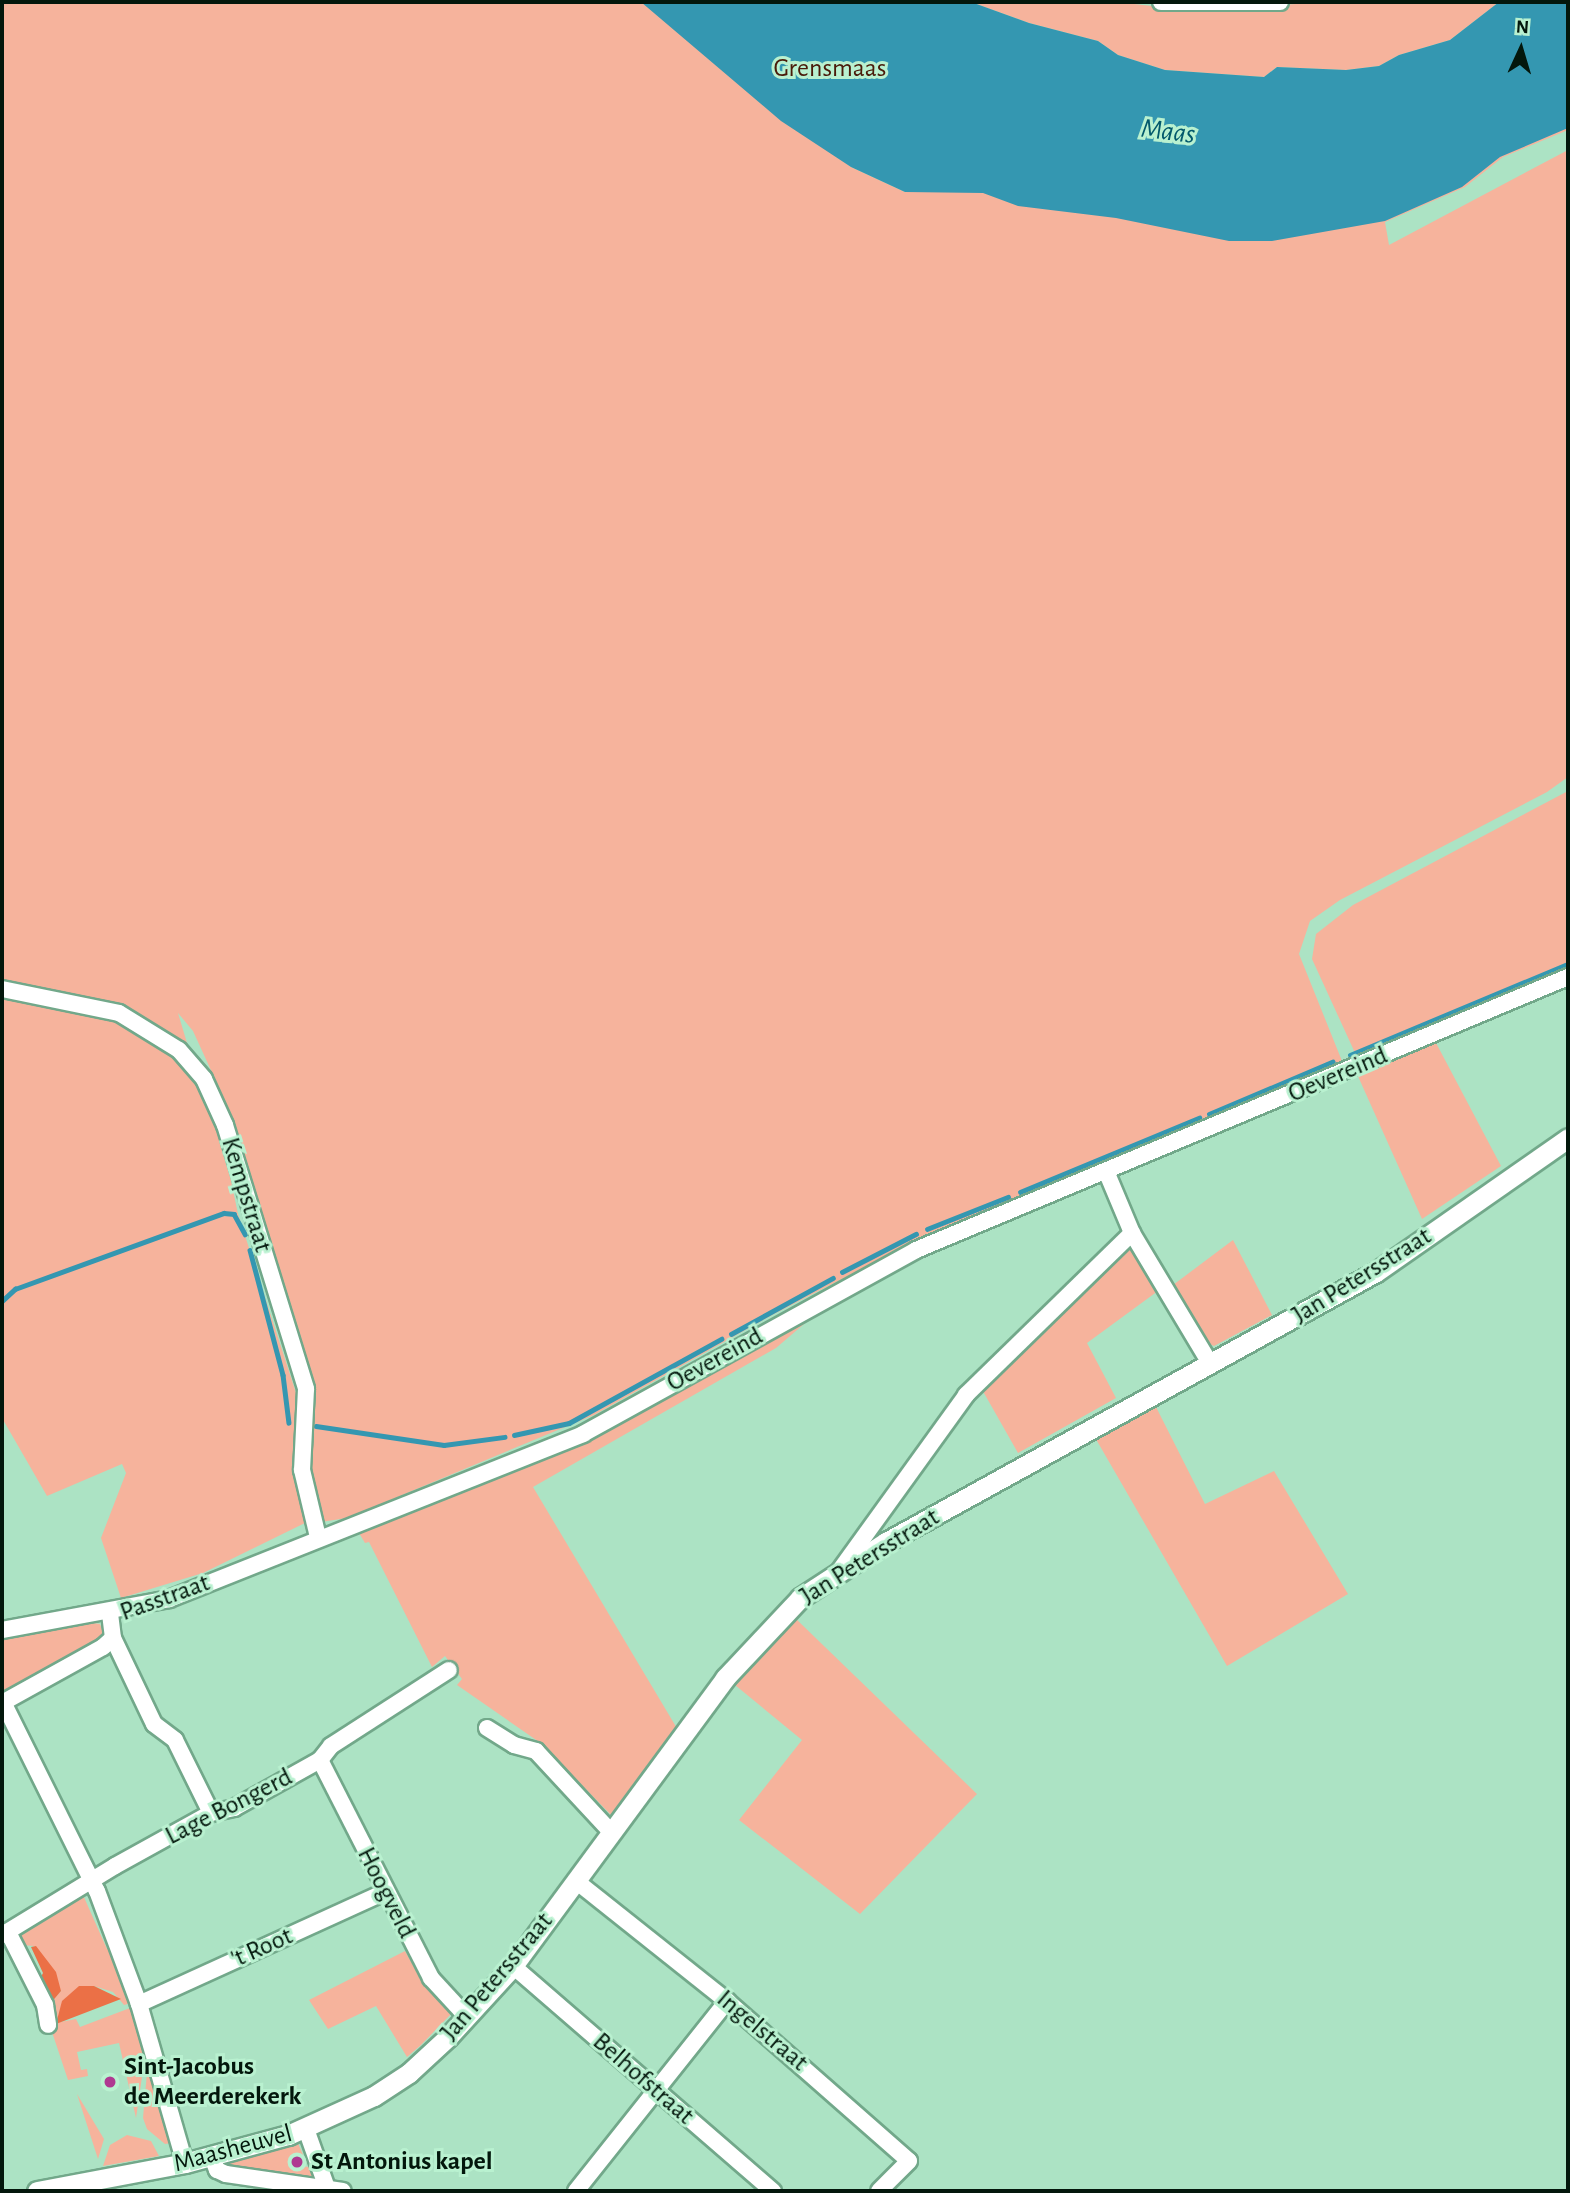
<!DOCTYPE html>
<html>
<head>
<meta charset="utf-8">
<style>
  body { margin:0 }
  #map { position:relative; width:1570px; height:2193px; overflow:hidden; background:#ace3c4; font-family:"Alegreya Sans",sans-serif }
  div>[style] { position:absolute }
  .green>* { inset:0; background:#f6b39c }
  .forest>* { inset:0; background:#eb7046 }
  .water>* { inset:0; background:#3497b1 }
  .stream>* { height:4.5px; margin:-2.25px; padding:0 2.25px; transform-origin:2.25px; border-radius:2.25px; background:#3497b1 }
  .roads { filter:drop-shadow(2px 0 #72a88a) drop-shadow(-2px 0 #72a88a) drop-shadow(0 2px #72a88a) drop-shadow(0 -2px #72a88a) }
  .minor>* { height:16px; margin:-8px; padding:0 8px; transform-origin:8px; border-radius:8px; background:#fff }
  .tertiary>* { height:19px; margin:-9.5px; padding:0 9.5px; transform-origin:9.5px; border-radius:9.5px; background:#fff }
  .dots>* { width:19px; height:19px; translate:-50% -50%; box-sizing:border-box; border:4px solid #b9f1d0; border-radius:50% }
  span { translate:-50% -50%; white-space:nowrap; text-align:center; line-height:1.15; -webkit-text-stroke:6px #b9f1d0; paint-order:stroke }
  .park-label { font-size:26px; color:#4a1b0a }
  .street-label { font-size:26px; color:#03170c }
  .poi-label { font-size:26px; color:#03170c; font-weight:700 }
  .left { translate:0 -50%; text-align:left }
  .water-label { font-size:28px; color:#02596c; font-style:italic }
  .frame { position:absolute; inset:0; border:4px solid #03170c; pointer-events:none }
  .north { position:absolute; left:1486px; top:14px; width:70px; height:70px; -webkit-text-stroke:5px #b9f1d0; paint-order:stroke; rotate:4deg; font-size:19px; font-weight:700; line-height:28px; text-align:center; color:#03170c }
  .north::after { content:''; display:block; margin:auto; width:24px; height:32px; background:#03170c; clip-path:polygon(50% 0,100% 100%,50% 72%,0 100%) }
</style>
</head>
<body>
<div id="map">
  <div class="green">
    <div style="clip-path:polygon(2px 2px,641px 2px,851px 167px,905px 192px,921px 73px,1568px 81px,1568px 130px,1503px 157px,1465px 187px,1385px 222px,1389px 245px,1568px 150px,1568px 777px,1547px 792px,1340px 900px,1310px 921px,1299px 954px,1342px 1061px,923px 1237px,774px 1314px,594px 1415px,347px 1518px,321px 1522px,309px 1461px,314px 1396px,231px 1114px,193px 1031px,178px 1013px,190px 1053px,166px 1035px,2px 982px)"></div>
    <div style="clip-path:polygon(971px 2px,1117px 2px,1195px 11px,1324px 2px,1499px 2px,1450px 40px,1399px 55px,1379px 66px,1346px 70px,1277px 67px,1264px 77px,1165px 70px,1118px 55px,1098px 41px,1029px 23px)"></div>
    <div style="clip-path:polygon(1568px 791px,1568px 969px,1356px 1055px,1312px 959px,1316px 934px,1353px 905px)"></div>
    <div style="clip-path:polygon(2px 993px,103px 1013px,150px 1035px,196px 1074px,221px 1133px,238px 1214px,297px 1396px,295px 1464px,307px 1522px,203px 1573px,121px 1598px,101px 1538px,126px 1473px,122px 1464px,47px 1496px,2px 1418px)"></div>
    <div style="clip-path:polygon(1435px 1041px,1501px 1166px,1422px 1219px,1357px 1074px)"></div>
    <div style="clip-path:polygon(1133px 1239px,1162px 1288px,1087px 1343px,1116px 1398px,1018px 1453px,980px 1386px)"></div>
    <div style="clip-path:polygon(1233px 1240px,1272px 1315px,1214px 1346px,1207px 1343px,1173px 1285px)"></div>
    <div style="clip-path:polygon(825px 1306px,776px 1348px,533px 1487px,678px 1730px,612px 1816px,542px 1744px,457px 1685px,462px 1679px,445px 1656px,432px 1667px,369px 1542px,365px 1543px,359px 1533px,592px 1438px)"></div>
    <div style="clip-path:polygon(1153px 1401px,1205px 1504px,1274px 1471px,1348px 1594px,1227px 1666px,1093px 1434px)"></div>
    <div style="clip-path:polygon(794px 1617px,977px 1794px,860px 1914px,739px 1820px,802px 1740px,735px 1685px)"></div>
    <div style="clip-path:polygon(93px 1623px,100px 1624px,104px 1636px,2px 1692px,2px 1637px)"></div>
    <div style="clip-path:polygon(83px 1895px,107px 1949px,113px 1952px,128px 2004px,124px 2005px,113px 1992px,94px 1986px,56px 2023px,76px 2019px,80px 2027px,130px 2008px,145px 2056px,136px 2118px,119px 2043px,77px 2052px,81px 2070px,87px 2069px,88px 2076px,68px 2080px,50px 2026px,50px 2004px,61px 1991px,34px 1946px,21px 1945px,14px 1935px)"></div>
    <div style="clip-path:polygon(405px 1951px,424px 1985px,451px 2014px,421px 2045px,407px 2057px,376px 2006px,328px 2029px,309px 2000px)"></div>
    <div style="clip-path:polygon(148px 2061px,171px 2143px,165px 2144px,147px 2129px,143px 2118px)"></div>
    <div style="clip-path:polygon(77px 2094px,104px 2139px,98px 2159px)"></div>
    <div style="clip-path:polygon(127px 2135px,151px 2141px,159px 2156px,103px 2166px,110px 2145px)"></div>
    <div style="clip-path:polygon(297px 2141px,304px 2157px,292px 2158px,293px 2166px,312px 2167px,312px 2179px,222px 2169px,220px 2164px)"></div>
  </div>
  <div class="forest">
    <div style="clip-path:polygon(36px 1946px,56px 1972px,61px 1991px,50px 2004px,39px 1981px,43px 1973px,31px 1947px)"></div>
    <div style="clip-path:polygon(79px 1986px,94px 1986px,121px 1999px,56px 2024px,62px 2001px)"></div>
  </div>
  <div class="water">
    <div style="clip-path:polygon(641px 2px,971px 2px,1029px 23px,1098px 41px,1118px 55px,1165px 70px,1264px 77px,1277px 67px,1346px 70px,1379px 66px,1399px 55px,1450px 40px,1499px 2px,1568px 2px,1568px 128px,1500px 157px,1462px 187px,1385px 221px,1272px 241px,1229px 241px,1116px 218px,1018px 206px,983px 193px,905px 192px,851px 167px,781px 121px)"></div>
  </div>
  <div class="stream">
    <div style="left:1350px;top:1055px;width:236px;rotate:-22.7deg"></div>
    <div style="left:1209px;top:1114px;width:134px;rotate:-22.9deg"></div>
    <div style="left:1020px;top:1192px;width:194px;rotate:-22.5deg"></div>
    <div style="left:927px;top:1229px;width:87px;rotate:-21.6deg"></div>
    <div style="left:250px;top:1250px;width:129px;rotate:75.2deg"></div>
    <div style="left:283px;top:1375px;width:48px;rotate:82.9deg"></div>
    <div style="left:842px;top:1272px;width:83px;rotate:-27.2deg"></div>
    <div style="left:2px;top:1301px;width:18px;rotate:-43deg"></div>
    <div style="left:15px;top:1289px;width:222px;rotate:-20deg"></div>
    <div style="left:224px;top:1213px;width:10px;rotate:6deg"></div>
    <div style="left:234px;top:1214px;width:23px;rotate:61deg"></div>
    <div style="left:731px;top:1334px;width:116px;rotate:-28.8deg"></div>
    <div style="left:316px;top:1426px;width:129px;rotate:8.4deg"></div>
    <div style="left:444px;top:1445px;width:61px;rotate:-7.6deg"></div>
    <div style="left:514px;top:1435px;width:56px;rotate:-12.3deg"></div>
    <div style="left:569px;top:1423px;width:174px;rotate:-28.9deg"></div>
  </div>
  <div class="roads">
    <div class="minor">
      <div style="left:1161px;top:2px;width:119px"></div>
      <div style="left:2px;top:989px;width:119px;rotate:11.6deg"></div>
      <div style="left:119px;top:1013px;width:70px;rotate:31.7deg"></div>
      <div style="left:179px;top:1050px;width:38px;rotate:49deg"></div>
      <div style="left:204px;top:1079px;width:51px;rotate:65.5deg"></div>
      <div style="left:225px;top:1125px;width:276px;rotate:72.9deg"></div>
      <div style="left:306px;top:1389px;width:81px;rotate:92.8deg"></div>
      <div style="left:302px;top:1470px;width:69px;rotate:76.6deg"></div>
      <div style="left:1106px;top:1171px;width:67px;rotate:67.2deg"></div>
      <div style="left:1132px;top:1233px;width:154px;rotate:59.1deg"></div>
      <div style="left:840px;top:1570px;width:216px;rotate:-54.2deg"></div>
      <div style="left:966px;top:1395px;width:232px;rotate:-44.3deg"></div>
      <div style="left:2px;top:1630px;width:170px;rotate:-10.5deg"></div>
      <div style="left:169px;top:1599px;width:446px;rotate:-21.7deg"></div>
      <div style="left:583px;top:1434px;width:380px;rotate:-28.9deg"></div>
      <div style="left:916px;top:1250px;width:707px;rotate:-22.72deg"></div>
      <div style="left:113px;top:1638px;width:95px;rotate:64.5deg"></div>
      <div style="left:154px;top:1724px;width:26px;rotate:37deg"></div>
      <div style="left:175px;top:1740px;width:81px;rotate:63.7deg"></div>
      <div style="left:3px;top:1702px;width:211px;rotate:63.6deg"></div>
      <div style="left:97px;top:1891px;width:121px;rotate:69.6deg"></div>
      <div style="left:139px;top:2004px;width:166px;rotate:73.9deg"></div>
      <div style="left:2px;top:1703px;width:115px;rotate:-29deg"></div>
      <div style="left:103px;top:1647px;width:13px;rotate:-42deg"></div>
      <div style="left:113px;top:1638px;width:25px;rotate:-97deg"></div>
      <div style="left:487px;top:1728px;width:32px;rotate:32deg"></div>
      <div style="left:514px;top:1745px;width:23px;rotate:15deg"></div>
      <div style="left:536px;top:1751px;width:112px;rotate:47.2deg"></div>
      <div style="left:320px;top:1760px;width:245px;rotate:63deg"></div>
      <div style="left:431px;top:1978px;width:53px;rotate:47.3deg"></div>
      <div style="left:576px;top:1881px;width:193px;rotate:38.5deg"></div>
      <div style="left:727px;top:2001px;width:242px;rotate:41.3deg"></div>
      <div style="left:909px;top:2161px;width:42px;rotate:135deg"></div>
      <div style="left:8px;top:1932px;width:82px;rotate:63.1deg"></div>
      <div style="left:45px;top:2005px;width:20px;rotate:81deg"></div>
      <div style="left:2px;top:1935px;width:132px;rotate:-31.4deg"></div>
      <div style="left:115px;top:1866px;width:110px;rotate:-28.9deg"></div>
      <div style="left:211px;top:1813px;width:24px;rotate:-12deg"></div>
      <div style="left:234px;top:1808px;width:98px;rotate:-29.2deg"></div>
      <div style="left:320px;top:1760px;width:18px;rotate:-52deg"></div>
      <div style="left:331px;top:1746px;width:140px;rotate:-32.8deg"></div>
      <div style="left:513px;top:1966px;width:344px;rotate:40.9deg"></div>
      <div style="left:139px;top:2004px;width:270px;rotate:-24.5deg"></div>
      <div style="left:306px;top:2129px;width:63px;rotate:70.4deg"></div>
      <div style="left:212px;top:2157px;width:14px;rotate:69deg"></div>
      <div style="left:217px;top:2170px;width:10px;rotate:24deg"></div>
      <div style="left:226px;top:2174px;width:118px;rotate:8.3deg"></div>
      <div style="left:576px;top:2191px;width:243px;rotate:-51.5deg"></div>
    </div>
    <div class="tertiary">
      <div style="left:37px;top:2191px;width:151px;rotate:-10.7deg"></div>
      <div style="left:185px;top:2163px;width:107px;rotate:-15.2deg"></div>
      <div style="left:288px;top:2135px;width:94px;rotate:-24.4deg"></div>
      <div style="left:374px;top:2096px;width:42px;rotate:-33.3deg"></div>
      <div style="left:409px;top:2073px;width:53px;rotate:-42.7deg"></div>
      <div style="left:448px;top:2037px;width:96px;rotate:-47.5deg"></div>
      <div style="left:513px;top:1966px;width:358px;rotate:-53.6deg"></div>
      <div style="left:725px;top:1678px;width:110px;rotate:-46.8deg"></div>
      <div style="left:800px;top:1598px;width:103px;rotate:-33.1deg"></div>
      <div style="left:886px;top:1542px;width:559px;rotate:-28.86deg"></div>
      <div style="left:1376px;top:1272px;width:234px;rotate:-34.9deg"></div>
    </div>
  </div>
  <div class="dots">
    <div style="left:110px;top:2082px;background:#af3991"></div>
    <div style="left:297px;top:2162px;background:#af3991"></div>
  </div>
  <div class="park-label">
    <span style="left:830px;top:69px">Grensmaas</span>
  </div>
  <div class="street-label">
    <span style="left:1338px;top:1075px;rotate:-23deg">Oevereind</span>
    <span style="left:246px;top:1195px;rotate:73deg">Kempstraat</span>
    <span style="left:1362px;top:1276px;rotate:-32deg">Jan Petersstraat</span>
    <span style="left:715px;top:1360px;rotate:-29deg">Oevereind</span>
    <span style="left:870px;top:1557px;rotate:-32deg">Jan Petersstraat</span>
    <span style="left:165px;top:1598px;rotate:-20deg">Passtraat</span>
    <span style="left:229px;top:1807px;rotate:-27deg">Lage Bongerd</span>
    <span style="left:386px;top:1893px;rotate:63deg">Hoogveld</span>
    <span style="left:262px;top:1948px;rotate:-24deg">'t Root</span>
    <span style="left:497px;top:1977px;rotate:-50deg">Jan Petersstraat</span>
    <span style="left:762px;top:2031px;rotate:40deg">Ingelstraat</span>
    <span style="left:643px;top:2079px;rotate:41deg">Belhofstraat</span>
    <span style="left:233px;top:2149px;rotate:-15deg">Maasheuvel</span>
  </div>
  <div class="poi-label">
    <span class="left" style="left:124px;top:2082px">Sint-Jacobus<br>de Meerderekerk</span>
    <span class="left" style="left:311px;top:2162px">St Antonius kapel</span>
  </div>
  <div class="water-label">
    <span style="left:1168px;top:132px;rotate:7deg">Maas</span>
  </div>
  <div class="frame"></div>
  <div class="north">N</div>
</div>
</body>
</html>
